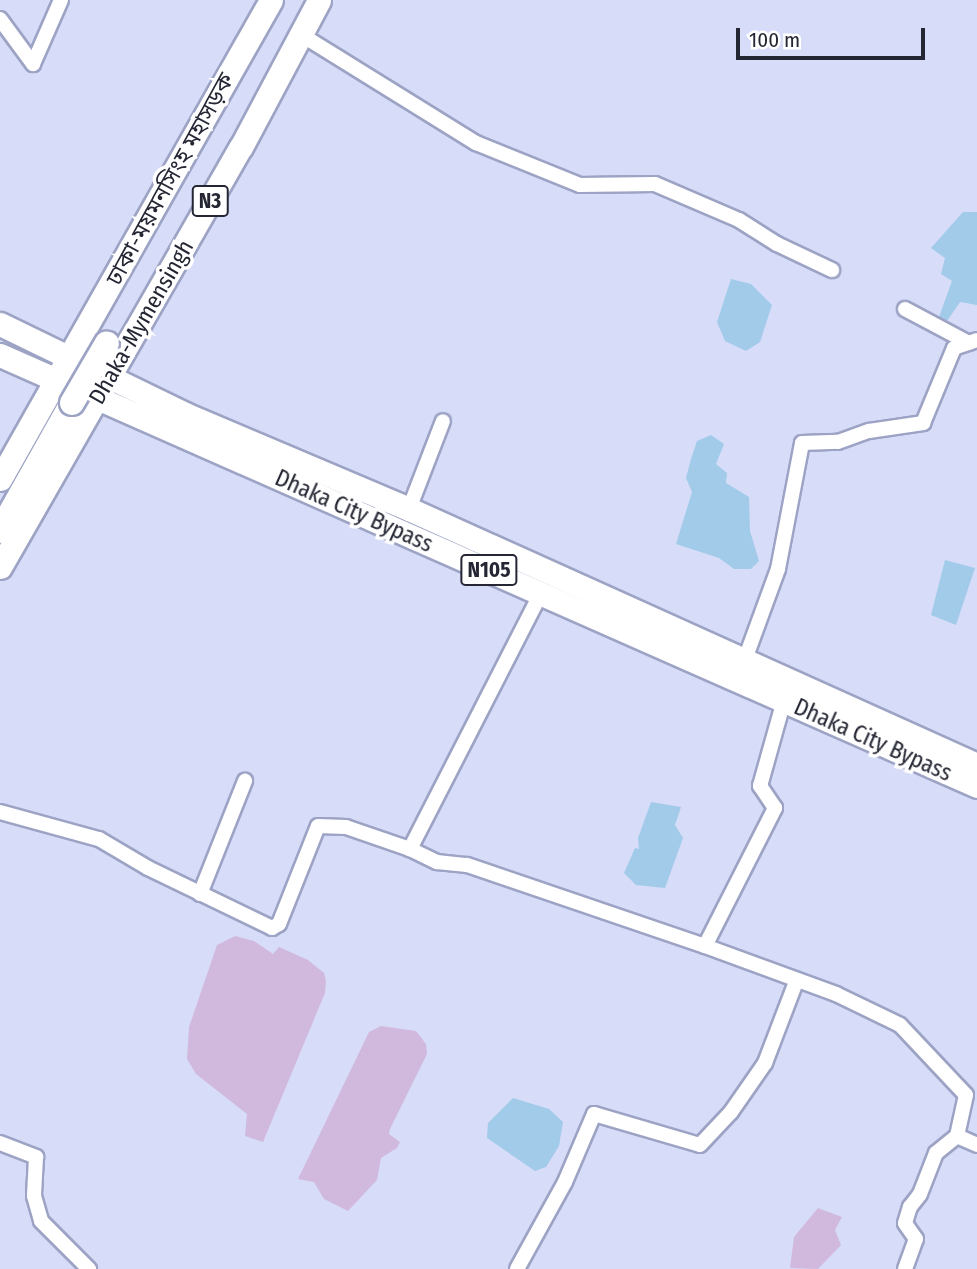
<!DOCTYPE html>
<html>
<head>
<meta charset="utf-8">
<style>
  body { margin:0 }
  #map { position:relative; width:977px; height:1269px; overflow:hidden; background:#d7dcf9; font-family:"Fira Sans Condensed","Noto Sans Bengali",sans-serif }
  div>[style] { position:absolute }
  .green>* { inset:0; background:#d1b9dd }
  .water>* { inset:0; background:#a1cbe9 }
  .roads { filter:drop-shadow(2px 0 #9da3c4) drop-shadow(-2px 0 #9da3c4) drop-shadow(0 2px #9da3c4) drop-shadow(0 -2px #9da3c4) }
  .minor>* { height:14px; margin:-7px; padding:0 7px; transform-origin:7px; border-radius:7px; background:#fff }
  .trunk>* { height:23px; margin:-11.5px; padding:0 11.5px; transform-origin:11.5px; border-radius:11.5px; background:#fff }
  .motorway>* { height:24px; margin:-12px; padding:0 12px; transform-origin:12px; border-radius:12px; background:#fff }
  .bridges { filter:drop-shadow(2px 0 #9da3c4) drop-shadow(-2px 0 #9da3c4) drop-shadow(0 2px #9da3c4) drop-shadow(0 -2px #9da3c4) }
  .motorway-bridge>* { height:24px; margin:-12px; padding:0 12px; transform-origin:12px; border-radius:12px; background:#fff }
  span { translate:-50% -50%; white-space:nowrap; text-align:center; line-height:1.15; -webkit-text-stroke:7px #fff; paint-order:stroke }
  .shield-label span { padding:2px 5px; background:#fff; border:2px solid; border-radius:5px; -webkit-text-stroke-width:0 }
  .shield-label { font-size:21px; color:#242633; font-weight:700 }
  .street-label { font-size:23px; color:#242633 }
  .scale { position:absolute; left:736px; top:28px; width:189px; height:32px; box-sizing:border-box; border:4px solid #242633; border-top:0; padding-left:9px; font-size:21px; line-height:24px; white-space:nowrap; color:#242633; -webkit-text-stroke:5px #fff; paint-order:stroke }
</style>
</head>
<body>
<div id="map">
  <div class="green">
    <div style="clip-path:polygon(235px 936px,254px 941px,273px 954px,279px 947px,308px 960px,324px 973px,326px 981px,325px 993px,263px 1142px,245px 1136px,247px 1114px,196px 1074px,187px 1059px,189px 1027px,217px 945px)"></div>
    <div style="clip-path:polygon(381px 1026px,416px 1031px,426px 1044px,427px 1054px,390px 1129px,389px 1134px,400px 1142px,397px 1148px,381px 1158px,377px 1180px,348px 1211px,324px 1199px,314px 1182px,298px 1179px,369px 1032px)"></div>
    <div style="clip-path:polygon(818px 1208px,842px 1217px,835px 1230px,841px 1245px,818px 1269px,790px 1268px,794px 1237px)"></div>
  </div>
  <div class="water">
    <div style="clip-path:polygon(963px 212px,977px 212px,977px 305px,960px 302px,947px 321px,939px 317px,952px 281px,941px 274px,945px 258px,931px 248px)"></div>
    <div style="clip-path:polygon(731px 279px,751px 284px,772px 305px,760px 342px,746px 351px,725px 341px,717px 322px)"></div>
    <div style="clip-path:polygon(711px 435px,724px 444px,716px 464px,727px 473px,726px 483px,749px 497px,750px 531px,759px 561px,751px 569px,734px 569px,719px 558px,676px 544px,692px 492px,686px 478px,691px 459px,697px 441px)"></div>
    <div style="clip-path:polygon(945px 560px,975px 568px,956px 625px,931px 615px)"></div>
    <div style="clip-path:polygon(651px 802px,681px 807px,675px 825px,683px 838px,665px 888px,636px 885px,624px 873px,635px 848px,639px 849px,638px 838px)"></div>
    <div style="clip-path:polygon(513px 1098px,549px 1109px,563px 1122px,559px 1146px,546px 1167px,535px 1171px,487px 1138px,488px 1123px)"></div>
  </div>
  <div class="roads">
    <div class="minor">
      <div style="left:0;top:19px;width:56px;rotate:53.7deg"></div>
      <div style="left:33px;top:64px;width:70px;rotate:-66.4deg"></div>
      <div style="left:300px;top:34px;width:207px;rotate:31.8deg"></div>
      <div style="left:476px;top:143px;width:112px;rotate:22deg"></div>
      <div style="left:580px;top:185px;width:75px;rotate:-0.8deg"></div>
      <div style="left:655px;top:184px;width:91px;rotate:23.2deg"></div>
      <div style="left:739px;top:220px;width:45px;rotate:32.3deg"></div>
      <div style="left:777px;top:244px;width:61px;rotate:25.3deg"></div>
      <div style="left:905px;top:309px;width:72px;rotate:28deg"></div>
      <div style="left:409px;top:509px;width:94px;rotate:-68.9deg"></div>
      <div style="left:541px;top:593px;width:288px;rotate:117.1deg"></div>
      <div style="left:410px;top:849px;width:30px;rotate:26deg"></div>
      <div style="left:437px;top:862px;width:30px;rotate:6deg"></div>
      <div style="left:467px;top:865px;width:251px;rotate:18.8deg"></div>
      <div style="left:705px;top:946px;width:140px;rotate:20.1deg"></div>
      <div style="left:836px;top:994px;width:71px;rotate:25.8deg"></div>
      <div style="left:900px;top:1025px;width:96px;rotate:46.7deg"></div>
      <div style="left:966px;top:1095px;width:42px;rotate:102.4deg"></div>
      <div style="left:957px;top:1136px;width:22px;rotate:24deg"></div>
      <div style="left:744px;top:662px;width:99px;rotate:-69.9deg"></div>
      <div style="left:778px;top:569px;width:128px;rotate:-79.2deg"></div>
      <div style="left:802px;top:443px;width:36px;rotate:-2deg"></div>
      <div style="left:838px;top:442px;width:33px;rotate:-20deg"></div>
      <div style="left:869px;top:431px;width:55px;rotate:-8.4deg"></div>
      <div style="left:923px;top:423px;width:81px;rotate:-67.5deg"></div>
      <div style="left:954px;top:348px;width:24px;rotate:-19deg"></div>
      <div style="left:0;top:812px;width:103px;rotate:15.3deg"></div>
      <div style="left:99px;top:839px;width:57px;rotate:30.6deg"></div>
      <div style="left:148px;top:868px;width:138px;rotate:25.8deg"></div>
      <div style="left:272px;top:928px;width:8px;rotate:-30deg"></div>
      <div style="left:279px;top:924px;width:105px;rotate:-68.3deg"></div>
      <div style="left:318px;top:826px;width:28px;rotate:2deg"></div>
      <div style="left:346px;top:827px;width:68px;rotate:19deg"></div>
      <div style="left:200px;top:894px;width:122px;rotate:-68.3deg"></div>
      <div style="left:705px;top:946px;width:155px;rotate:-63.1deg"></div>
      <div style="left:775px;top:808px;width:27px;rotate:-124deg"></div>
      <div style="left:760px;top:786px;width:89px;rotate:-74.4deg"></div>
      <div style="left:0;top:1143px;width:39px;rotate:21deg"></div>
      <div style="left:36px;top:1157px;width:39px;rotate:93deg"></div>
      <div style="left:34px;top:1196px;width:26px;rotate:74deg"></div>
      <div style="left:41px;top:1221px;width:68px;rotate:45deg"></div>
      <div style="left:517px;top:1269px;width:99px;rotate:-61.1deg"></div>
      <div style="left:565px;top:1182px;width:74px;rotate:-66.9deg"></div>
      <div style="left:594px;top:1114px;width:110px;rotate:16.3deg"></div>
      <div style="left:700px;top:1145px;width:45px;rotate:-46.8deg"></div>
      <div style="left:731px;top:1112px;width:60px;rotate:-55.2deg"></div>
      <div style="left:765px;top:1063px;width:87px;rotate:-69.1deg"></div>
      <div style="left:905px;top:1269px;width:32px;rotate:-70deg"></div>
      <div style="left:916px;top:1239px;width:19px;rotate:-125deg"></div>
      <div style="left:905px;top:1223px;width:17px;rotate:-73deg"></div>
      <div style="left:910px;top:1207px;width:16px;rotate:-52deg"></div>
      <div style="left:920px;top:1194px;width:44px;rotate:-68.7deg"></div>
      <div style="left:936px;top:1153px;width:27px;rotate:-39deg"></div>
    </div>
    <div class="trunk">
      <div style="left:0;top:324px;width:206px;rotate:25.9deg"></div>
      <div style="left:185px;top:414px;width:243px;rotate:23deg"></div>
      <div style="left:409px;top:509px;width:623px;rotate:24.26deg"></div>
      <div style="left:0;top:355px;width:1068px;rotate:23.8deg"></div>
      <div style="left:0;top:479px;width:550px;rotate:-60.5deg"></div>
      <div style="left:0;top:567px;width:484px;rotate:-60.2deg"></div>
      <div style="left:241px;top:147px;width:166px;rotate:-62deg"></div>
    </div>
    <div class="motorway">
      <div style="left:0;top:531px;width:147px;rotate:-60.6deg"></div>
    </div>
  </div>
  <div class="bridges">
    <div class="motorway-bridge">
      <div style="left:72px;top:403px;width:69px;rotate:-59.7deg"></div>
    </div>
  </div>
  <div class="shield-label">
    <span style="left:210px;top:201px">N3</span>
    <span style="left:489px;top:570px">N105</span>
  </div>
  <div class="street-label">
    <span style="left:170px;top:179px;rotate:-61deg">ঢাকা-ময়মনসিংহ মহাসড়ক</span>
    <span style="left:141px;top:322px;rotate:-60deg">Dhaka-Mymensingh</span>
    <span style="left:354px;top:511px;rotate:24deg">Dhaka City Bypass</span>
    <span style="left:873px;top:740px;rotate:24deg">Dhaka City Bypass</span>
  </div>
  <div class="scale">100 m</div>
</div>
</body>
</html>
